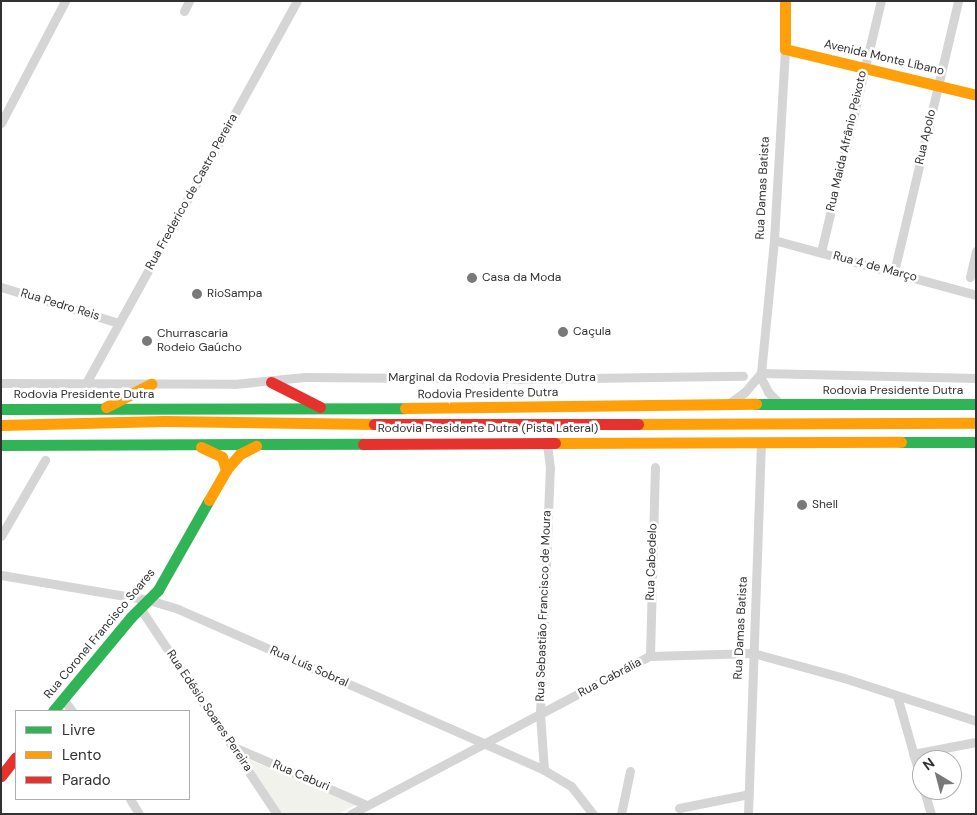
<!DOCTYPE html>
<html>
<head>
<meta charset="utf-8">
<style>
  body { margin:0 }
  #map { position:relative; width:977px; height:815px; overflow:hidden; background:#fff; font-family:"DM Sans",sans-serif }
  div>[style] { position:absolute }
  .green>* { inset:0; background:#f0f2eb }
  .street>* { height:9px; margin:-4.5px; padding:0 4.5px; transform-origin:4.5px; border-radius:4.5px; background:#d5d5d5 }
  .fast>* { height:11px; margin:-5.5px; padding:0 5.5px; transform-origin:5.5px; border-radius:5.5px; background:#30b455 }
  .slow>* { height:11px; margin:-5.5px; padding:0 5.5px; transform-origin:5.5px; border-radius:5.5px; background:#ff9f0a }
  .jam>* { height:11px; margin:-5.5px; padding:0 5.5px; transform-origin:5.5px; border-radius:5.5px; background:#e5322d }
  .dots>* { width:14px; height:14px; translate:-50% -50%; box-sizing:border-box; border:2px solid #fff; border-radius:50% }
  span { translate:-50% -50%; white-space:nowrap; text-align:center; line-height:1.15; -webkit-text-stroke:5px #fff; paint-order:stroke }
  .street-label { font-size:12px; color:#313131 }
  .poi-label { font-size:12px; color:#313131 }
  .left { translate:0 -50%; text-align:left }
  .frame { position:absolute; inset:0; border:2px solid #313131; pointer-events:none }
  .legend { position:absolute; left:15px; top:710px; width:175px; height:90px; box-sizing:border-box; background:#fff; border:1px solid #adadad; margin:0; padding:6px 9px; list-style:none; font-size:15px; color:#313131 }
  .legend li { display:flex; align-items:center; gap:10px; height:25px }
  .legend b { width:25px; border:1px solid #adadad }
  .north { position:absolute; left:912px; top:750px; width:50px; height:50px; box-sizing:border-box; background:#fff; border:1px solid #adadad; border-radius:50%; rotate:323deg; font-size:14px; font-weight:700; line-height:20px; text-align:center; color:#313131 }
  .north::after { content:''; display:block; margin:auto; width:18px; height:22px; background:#797979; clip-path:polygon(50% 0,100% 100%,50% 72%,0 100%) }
</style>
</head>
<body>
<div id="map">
  <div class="green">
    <div style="clip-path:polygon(243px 757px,356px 805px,338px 814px,282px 814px)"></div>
  </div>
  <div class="street">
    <div style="left:184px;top:11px;width:11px;rotate:-63deg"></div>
    <div style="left:1px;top:123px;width:138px;rotate:-62.3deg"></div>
    <div style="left:774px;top:240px;width:209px;rotate:15.2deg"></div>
    <div style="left:821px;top:252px;width:258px;rotate:-76.6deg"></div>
    <div style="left:894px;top:272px;width:278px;rotate:-76.7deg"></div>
    <div style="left:970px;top:277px;width:27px;rotate:-77deg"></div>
    <div style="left:1px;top:287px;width:123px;rotate:17deg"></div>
    <div style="left:761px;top:373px;width:215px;rotate:1.3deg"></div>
    <div style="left:760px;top:376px;width:18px;rotate:63deg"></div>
    <div style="left:768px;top:392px;width:17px;rotate:45deg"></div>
    <div style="left:1px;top:383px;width:233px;rotate:0.2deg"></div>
    <div style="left:234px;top:384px;width:71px;rotate:-5.6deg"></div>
    <div style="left:305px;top:377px;width:213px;rotate:0.5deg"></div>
    <div style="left:518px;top:379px;width:225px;rotate:-0.8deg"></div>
    <div style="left:86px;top:383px;width:436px;rotate:-61.1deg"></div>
    <div style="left:731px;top:402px;width:17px;rotate:-36deg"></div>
    <div style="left:745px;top:392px;width:25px;rotate:-50deg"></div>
    <div style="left:761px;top:373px;width:134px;rotate:-84.4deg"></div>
    <div style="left:774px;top:240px;width:191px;rotate:-86.7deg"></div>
    <div style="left:1px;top:536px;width:88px;rotate:-59.9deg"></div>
    <div style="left:1px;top:575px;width:150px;rotate:9.6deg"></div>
    <div style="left:149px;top:600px;width:30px;rotate:17deg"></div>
    <div style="left:178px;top:609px;width:400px;rotate:23.7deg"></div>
    <div style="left:544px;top:770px;width:31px;rotate:31deg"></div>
    <div style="left:571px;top:786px;width:36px;rotate:52deg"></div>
    <div style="left:140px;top:608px;width:247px;rotate:56.4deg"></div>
    <div style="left:650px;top:656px;width:189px;rotate:-88.5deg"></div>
    <div style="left:897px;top:696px;width:91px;rotate:74.1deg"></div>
    <div style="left:63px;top:699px;width:15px;rotate:53deg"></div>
    <div style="left:234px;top:747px;width:145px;rotate:23.6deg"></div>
    <div style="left:913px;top:754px;width:64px;rotate:-10.8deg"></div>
    <div style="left:544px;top:770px;width:56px;rotate:-94.1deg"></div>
    <div style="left:540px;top:714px;width:246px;rotate:-87.7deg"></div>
    <div style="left:550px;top:468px;width:25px;rotate:-97deg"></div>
    <div style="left:924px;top:790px;width:25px;rotate:74deg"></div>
    <div style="left:130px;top:799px;width:17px;rotate:59deg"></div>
    <div style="left:679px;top:808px;width:71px;rotate:-11.3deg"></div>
    <div style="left:351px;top:814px;width:338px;rotate:-27.9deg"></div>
    <div style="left:650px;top:656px;width:103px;rotate:-1.7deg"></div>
    <div style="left:753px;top:653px;width:94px;rotate:15.4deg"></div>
    <div style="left:844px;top:678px;width:139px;rotate:18deg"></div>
    <div style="left:621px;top:814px;width:44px;rotate:-78.2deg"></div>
    <div style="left:748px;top:814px;width:370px;rotate:-88deg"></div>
  </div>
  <div class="fast">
    <div style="left:756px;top:404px;width:220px"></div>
    <div style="left:1px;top:409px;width:404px;rotate:-0.1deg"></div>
    <div style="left:901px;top:442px;width:75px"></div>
    <div style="left:1px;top:445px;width:362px;rotate:-0.2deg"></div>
    <div style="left:53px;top:711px;width:122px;rotate:-50.3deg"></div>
    <div style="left:131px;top:617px;width:38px;rotate:-45deg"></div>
    <div style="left:158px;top:590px;width:103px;rotate:-60.5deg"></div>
  </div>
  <div class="slow">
    <div style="left:785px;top:1px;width:48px;rotate:90deg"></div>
    <div style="left:785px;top:49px;width:196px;rotate:13.5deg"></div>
    <div style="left:106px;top:407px;width:51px;rotate:-27.1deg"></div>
    <div style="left:405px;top:408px;width:351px;rotate:-0.7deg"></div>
    <div style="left:638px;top:424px;width:338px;rotate:-0.2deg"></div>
    <div style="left:1px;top:425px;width:163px;rotate:-1.4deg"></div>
    <div style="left:164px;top:421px;width:210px;rotate:0.8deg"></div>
    <div style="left:555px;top:443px;width:346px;rotate:-0.2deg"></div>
    <div style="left:201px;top:447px;width:23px;rotate:25deg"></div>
    <div style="left:222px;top:457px;width:14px;rotate:73deg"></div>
    <div style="left:209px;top:500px;width:34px;rotate:-60deg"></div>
    <div style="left:226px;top:470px;width:21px;rotate:-49deg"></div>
    <div style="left:240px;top:454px;width:18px;rotate:-27deg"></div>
  </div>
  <div class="jam">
    <div style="left:271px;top:382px;width:55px;rotate:27deg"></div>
    <div style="left:374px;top:424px;width:264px"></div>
    <div style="left:363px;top:444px;width:192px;rotate:-0.3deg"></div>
    <div style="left:1px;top:776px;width:24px;rotate:-52deg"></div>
  </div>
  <div class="dots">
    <div style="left:472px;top:278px;background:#797979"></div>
    <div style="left:197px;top:294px;background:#797979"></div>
    <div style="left:563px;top:332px;background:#797979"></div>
    <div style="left:147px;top:341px;background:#797979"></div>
    <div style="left:802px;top:505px;background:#797979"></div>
  </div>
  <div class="street-label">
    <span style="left:884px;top:58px;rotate:13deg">Avenida Monte Líbano</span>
    <span style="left:926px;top:137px;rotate:-77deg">Rua Apolo</span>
    <span style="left:847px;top:141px;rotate:-77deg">Rua Maida Afrânio Peixoto</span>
    <span style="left:763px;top:188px;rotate:-87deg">Rua Damas Batista</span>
    <span style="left:192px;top:192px;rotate:-61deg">Rua Frederico de Castro Pereira</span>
    <span style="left:875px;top:267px;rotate:15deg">Rua 4 de Março</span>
    <span style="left:60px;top:305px;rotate:17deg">Rua Pedro Reis</span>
    <span style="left:492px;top:378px">Marginal da Rodovia Presidente Dutra</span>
    <span style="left:893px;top:391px">Rodovia Presidente Dutra</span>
    <span style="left:488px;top:394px;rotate:-1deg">Rodovia Presidente Dutra</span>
    <span style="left:84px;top:395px">Rodovia Presidente Dutra</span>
    <span style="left:488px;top:429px">Rodovia Presidente Dutra (Pista Lateral)</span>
    <span style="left:652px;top:562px;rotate:-88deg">Rua Cabedelo</span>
    <span style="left:544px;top:606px;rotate:-88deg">Rua Sebastião Francisco de Moura</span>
    <span style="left:741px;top:628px;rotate:-87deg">Rua Damas Batista</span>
    <span style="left:100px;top:634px;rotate:-50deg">Rua Coronel Francisco Soares</span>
    <span style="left:309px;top:667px;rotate:24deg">Rua Luís Sobral</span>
    <span style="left:610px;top:678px;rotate:-28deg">Rua Cabrália</span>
    <span style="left:209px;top:711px;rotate:56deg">Rua Edésio Soares Pereira</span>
    <span style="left:301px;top:776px;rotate:23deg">Rua Caburi</span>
  </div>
  <div class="poi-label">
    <span class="left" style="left:482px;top:278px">Casa da Moda</span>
    <span class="left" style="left:207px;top:294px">RioSampa</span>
    <span class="left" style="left:573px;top:332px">Caçula</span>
    <span class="left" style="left:157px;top:341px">Churrascaria<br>Rodeio Gaúcho</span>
    <span class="left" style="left:812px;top:505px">Shell</span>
  </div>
  <div class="frame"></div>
  <ul class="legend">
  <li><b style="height:6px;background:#30b455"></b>Livre</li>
  <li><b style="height:6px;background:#ff9f0a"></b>Lento</li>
  <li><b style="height:6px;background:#e5322d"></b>Parado</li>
  </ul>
  <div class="north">N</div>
</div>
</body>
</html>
